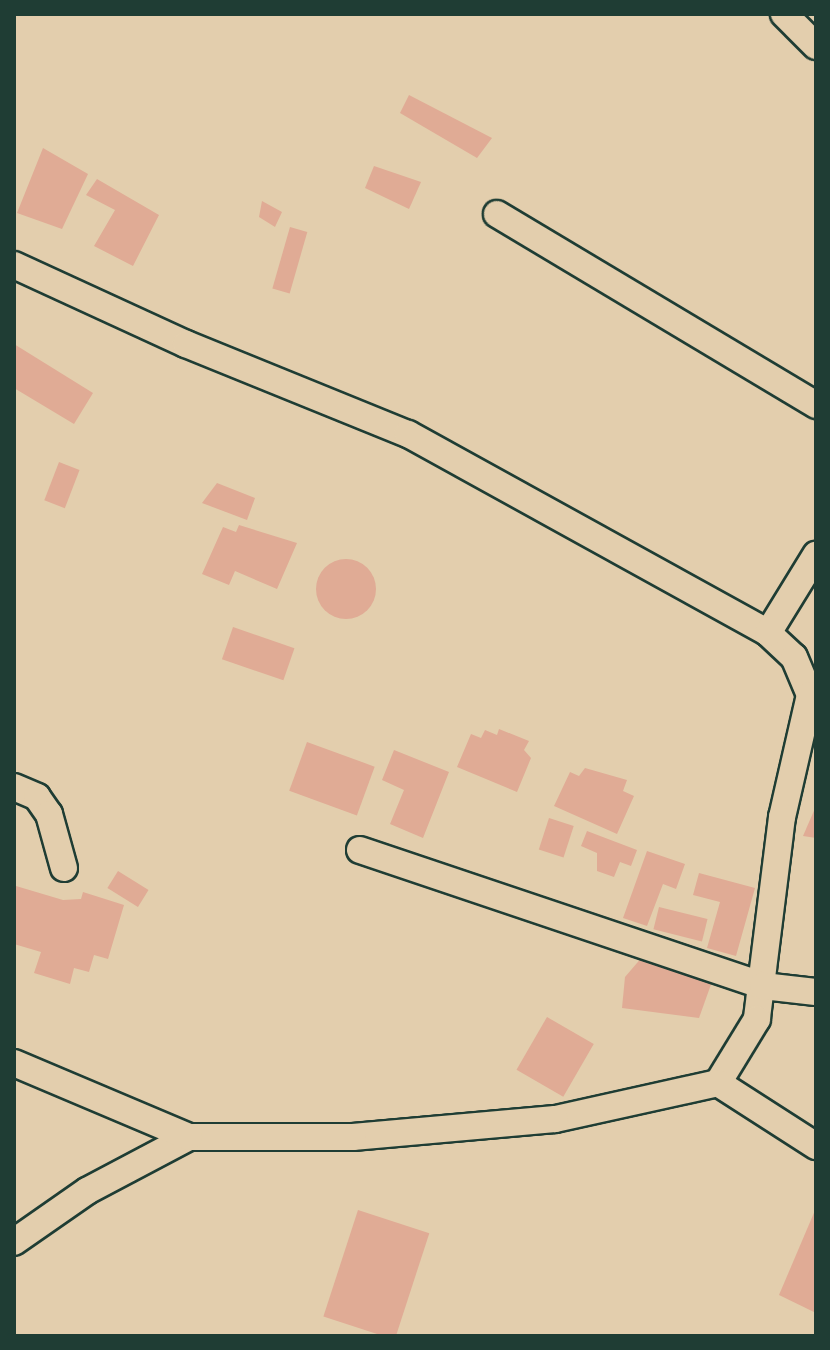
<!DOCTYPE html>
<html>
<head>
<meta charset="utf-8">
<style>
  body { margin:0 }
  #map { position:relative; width:830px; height:1350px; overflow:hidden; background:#e3cead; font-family:"Playpen Sans",sans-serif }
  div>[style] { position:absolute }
  .building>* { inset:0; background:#e0ab95; transform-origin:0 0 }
  .round { border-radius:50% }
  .roads { filter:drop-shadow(2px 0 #1f3d34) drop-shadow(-2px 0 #1f3d34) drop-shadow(0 2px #1f3d34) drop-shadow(0 -2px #1f3d34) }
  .street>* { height:26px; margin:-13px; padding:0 13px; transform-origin:13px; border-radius:13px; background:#e3cead }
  span { translate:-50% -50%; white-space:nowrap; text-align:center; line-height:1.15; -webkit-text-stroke:6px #e3cead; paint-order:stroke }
  .frame { position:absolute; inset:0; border:16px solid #1f3d34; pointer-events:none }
</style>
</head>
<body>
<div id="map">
  <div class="building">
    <div style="clip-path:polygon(409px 95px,492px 138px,477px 158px,400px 113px)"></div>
    <div style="clip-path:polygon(43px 148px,88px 174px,62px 229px,17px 213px)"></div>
    <div style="clip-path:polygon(374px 166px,421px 182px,409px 209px,365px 188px)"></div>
    <div style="clip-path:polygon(97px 179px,159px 215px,133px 266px,94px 246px,115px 210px,86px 195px)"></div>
    <div style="clip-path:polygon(262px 201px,282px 212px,275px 227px,259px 217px)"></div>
    <div style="left:290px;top:227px;width:18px;height:64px;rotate:16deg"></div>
    <div style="clip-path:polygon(14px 344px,93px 393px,74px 424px,14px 388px)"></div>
    <div style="left:59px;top:462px;width:22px;height:41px;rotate:21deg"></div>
    <div style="clip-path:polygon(217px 483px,255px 498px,247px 520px,202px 503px)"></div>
    <div style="clip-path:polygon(239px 525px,297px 543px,277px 589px,235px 571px,229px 585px,202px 574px,223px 527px,236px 532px)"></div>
    <div class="round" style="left:316px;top:559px;width:60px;height:60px"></div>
    <div style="left:233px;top:627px;width:65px;height:34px;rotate:19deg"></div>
    <div style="clip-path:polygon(499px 729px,529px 741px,524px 750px,531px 758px,517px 792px,457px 767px,471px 734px,481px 738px,485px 730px,497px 735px)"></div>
    <div style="left:307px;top:742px;width:72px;height:52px;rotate:20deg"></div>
    <div style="clip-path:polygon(394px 750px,449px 772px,423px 838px,390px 824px,404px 790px,382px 780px)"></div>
    <div style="clip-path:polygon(585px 768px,627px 780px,623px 791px,634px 796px,617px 834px,554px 806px,570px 772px,579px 776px)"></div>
    <div style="clip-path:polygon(816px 806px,816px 838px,803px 836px)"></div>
    <div style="left:549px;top:818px;width:26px;height:33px;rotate:18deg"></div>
    <div style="clip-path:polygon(587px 831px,637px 850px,631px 866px,620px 862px,614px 877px,597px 871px,597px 853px,581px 846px)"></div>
    <div style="clip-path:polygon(647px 851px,685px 864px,676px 889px,663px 884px,647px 926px,623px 918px)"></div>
    <div style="left:118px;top:871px;width:36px;height:20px;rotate:32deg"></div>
    <div style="clip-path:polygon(699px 873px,755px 888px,736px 956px,707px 948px,720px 902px,693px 895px)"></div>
    <div style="clip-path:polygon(16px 886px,63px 900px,81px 899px,83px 892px,124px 905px,108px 959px,94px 955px,89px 972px,74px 968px,70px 984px,34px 973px,41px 952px,14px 944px)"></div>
    <div style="left:659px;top:907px;width:50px;height:23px;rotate:14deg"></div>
    <div style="clip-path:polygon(643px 956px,714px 976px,699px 1018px,622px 1008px,625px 977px)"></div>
    <div style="left:547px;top:1017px;width:54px;height:61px;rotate:30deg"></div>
    <div style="clip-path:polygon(816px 1208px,816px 1313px,779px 1295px)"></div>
    <div style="left:358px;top:1210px;width:75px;height:112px;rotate:18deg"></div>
  </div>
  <div class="roads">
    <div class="street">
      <div style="left:784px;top:14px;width:45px;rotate:45deg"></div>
      <div style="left:497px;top:214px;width:372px;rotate:30.9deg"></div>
      <div style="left:14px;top:265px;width:189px;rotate:24.7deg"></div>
      <div style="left:186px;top:344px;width:240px;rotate:22.1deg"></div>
      <div style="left:408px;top:434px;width:411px;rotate:28.9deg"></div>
      <div style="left:768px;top:633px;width:35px;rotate:43deg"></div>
      <div style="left:794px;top:657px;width:41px;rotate:67.2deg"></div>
      <div style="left:810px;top:695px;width:125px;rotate:102.9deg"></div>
      <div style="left:782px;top:817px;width:204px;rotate:97.1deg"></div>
      <div style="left:757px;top:1019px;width:75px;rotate:121.4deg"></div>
      <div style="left:718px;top:1083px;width:167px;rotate:167.5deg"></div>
      <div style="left:555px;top:1119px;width:203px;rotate:174.9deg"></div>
      <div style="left:353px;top:1137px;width:164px;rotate:180deg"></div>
      <div style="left:189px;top:1137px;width:115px;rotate:152.1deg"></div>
      <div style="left:87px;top:1191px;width:89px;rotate:145.1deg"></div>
      <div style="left:768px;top:633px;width:92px;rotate:-58.4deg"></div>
      <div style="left:14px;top:787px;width:25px;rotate:23deg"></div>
      <div style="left:37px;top:797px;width:21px;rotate:55deg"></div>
      <div style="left:49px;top:814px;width:56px;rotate:74.5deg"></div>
      <div style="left:360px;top:850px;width:425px;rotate:18.6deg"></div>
      <div style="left:763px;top:986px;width:53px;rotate:6.5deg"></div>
      <div style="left:14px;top:1063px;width:190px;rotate:22.9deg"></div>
      <div style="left:718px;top:1083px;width:117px;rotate:32.7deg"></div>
    </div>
  </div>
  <div class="frame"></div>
</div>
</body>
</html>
